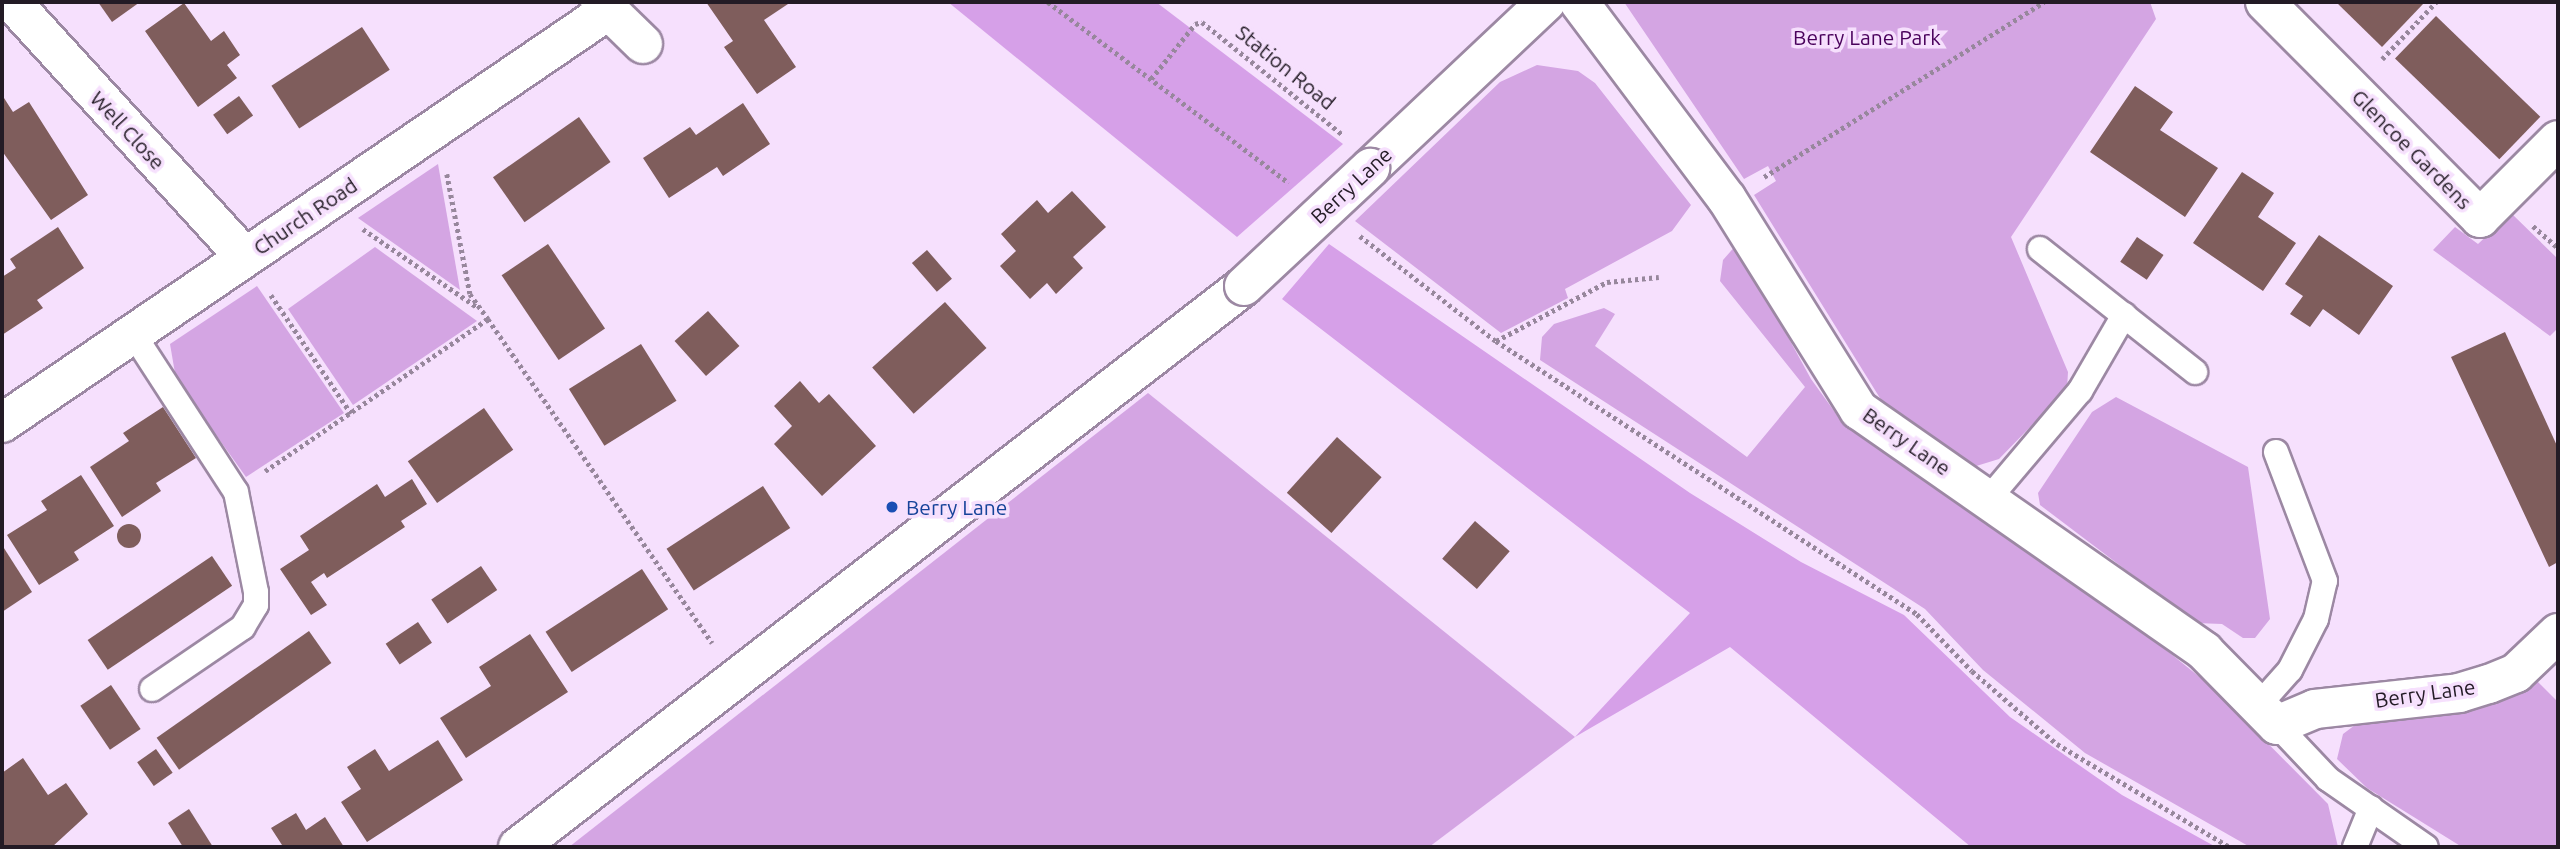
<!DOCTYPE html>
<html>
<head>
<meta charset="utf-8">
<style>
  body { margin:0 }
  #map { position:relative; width:2560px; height:849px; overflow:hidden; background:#f6e0fd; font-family:Ubuntu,sans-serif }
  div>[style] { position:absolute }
  .green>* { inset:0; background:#d4a5e3 }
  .forest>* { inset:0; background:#d6a0e8 }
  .building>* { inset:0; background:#7f5d5c; transform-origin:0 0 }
  .round { border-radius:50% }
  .path>* { height:4.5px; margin-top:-2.25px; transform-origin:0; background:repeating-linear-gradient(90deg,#97879c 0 3.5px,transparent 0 7px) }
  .roads { filter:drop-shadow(2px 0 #9c88a3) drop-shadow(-2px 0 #9c88a3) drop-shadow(0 2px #9c88a3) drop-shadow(0 -2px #9c88a3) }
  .lane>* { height:24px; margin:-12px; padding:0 12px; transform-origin:12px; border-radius:12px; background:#fff }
  .street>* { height:38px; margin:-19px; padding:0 19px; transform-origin:19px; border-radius:19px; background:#fff }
  .secondary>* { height:38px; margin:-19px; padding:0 19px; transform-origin:19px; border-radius:19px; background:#fff }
  .bridges { filter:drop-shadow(2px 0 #9c88a3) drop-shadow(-2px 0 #9c88a3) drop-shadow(0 2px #9c88a3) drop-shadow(0 -2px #9c88a3) }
  .secondary-bridge>* { height:38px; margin:-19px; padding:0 19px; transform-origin:19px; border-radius:19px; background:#fff }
  .dots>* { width:19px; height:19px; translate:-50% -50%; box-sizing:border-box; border:4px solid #f6e0fd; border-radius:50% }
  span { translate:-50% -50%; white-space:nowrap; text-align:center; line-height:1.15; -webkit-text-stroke:7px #f6e0fd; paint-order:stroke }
  .park-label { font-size:21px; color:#49015b }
  .street-label { font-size:21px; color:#231b25 }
  .transit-label { font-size:21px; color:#164399 }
  .left { translate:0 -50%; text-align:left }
  .frame { position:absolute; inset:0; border:4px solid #231b25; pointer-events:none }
</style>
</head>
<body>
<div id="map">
  <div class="green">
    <div style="clip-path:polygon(1624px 2px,2150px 2px,2156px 19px,2011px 237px,2068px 372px,2067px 389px,1999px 459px,1973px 467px,1888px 411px,1754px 195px,1776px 181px,1768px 166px,1744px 179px)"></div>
    <div style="clip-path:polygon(1537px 65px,1578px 71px,1595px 83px,1691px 205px,1672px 231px,1565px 289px,1568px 298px,1501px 333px,1355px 221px,1500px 82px)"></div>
    <div style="clip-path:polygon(438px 164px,460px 290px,358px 218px)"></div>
    <div style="clip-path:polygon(2511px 213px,2558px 259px,2558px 328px,2550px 336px,2433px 250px,2455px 227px,2478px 244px)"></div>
    <div style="clip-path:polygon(1737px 244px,1811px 379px,1842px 422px,2119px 612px,2212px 687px,2328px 804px,2338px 847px,2250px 847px,2085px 753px,1983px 670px,1925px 609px,1540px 360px,1542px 337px,1554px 324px,1604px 308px,1615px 314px,1595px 346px,1747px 457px,1805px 387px,1720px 281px,1723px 260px)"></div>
    <div style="clip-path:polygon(375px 247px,477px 321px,353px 405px,288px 309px)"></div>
    <div style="clip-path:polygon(257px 286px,344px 413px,246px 477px,176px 379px,170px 344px)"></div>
    <div style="clip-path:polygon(1148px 393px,1575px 737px,1429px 847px,569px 847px)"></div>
    <div style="clip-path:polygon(2116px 397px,2248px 467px,2270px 619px,2255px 638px,2243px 638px,2222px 624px,2196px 623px,2040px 505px,2038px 493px,2092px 412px)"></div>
    <div style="clip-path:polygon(2536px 680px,2558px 702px,2558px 847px,2462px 847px,2367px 788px,2337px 759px,2343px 734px,2363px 719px,2410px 720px,2480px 708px)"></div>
  </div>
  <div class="forest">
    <div style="clip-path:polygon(948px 2px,1156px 2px,1343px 144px,1237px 237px)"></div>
    <div style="clip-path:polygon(1329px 244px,1690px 493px,1801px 562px,1904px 615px,2010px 717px,2122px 795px,2216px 847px,1971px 847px,1730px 647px,1575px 737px,1690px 613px,1282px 299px)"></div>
  </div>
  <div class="building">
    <div style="clip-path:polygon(98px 2px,140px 2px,112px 22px)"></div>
    <div style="clip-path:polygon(706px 2px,791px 2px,764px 20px,796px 67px,757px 94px,724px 47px,733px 41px)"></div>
    <div style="clip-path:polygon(2336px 2px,2422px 2px,2424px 3px,2382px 47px)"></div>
    <div style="clip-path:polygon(184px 3px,211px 41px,224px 31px,240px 55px,227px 65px,237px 78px,198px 107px,145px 31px)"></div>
    <div style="left:2436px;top:16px;width:145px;height:59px;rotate:44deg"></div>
    <div style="left:362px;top:27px;width:51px;height:108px;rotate:57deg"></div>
    <div style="clip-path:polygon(2135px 86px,2173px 112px,2160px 130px,2218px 168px,2185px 217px,2090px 152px)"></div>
    <div style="left:239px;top:96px;width:24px;height:32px;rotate:54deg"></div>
    <div style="clip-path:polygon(4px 98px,13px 112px,29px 102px,88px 195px,51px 220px,2px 151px)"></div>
    <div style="clip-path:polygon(743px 103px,770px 144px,723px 176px,717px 167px,669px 198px,643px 158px,690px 127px,696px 135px)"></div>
    <div style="left:579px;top:117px;width:55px;height:105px;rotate:55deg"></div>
    <div style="clip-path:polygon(2242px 172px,2274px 193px,2258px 217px,2296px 243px,2263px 291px,2193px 243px)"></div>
    <div style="clip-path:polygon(1072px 191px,1106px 227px,1073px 257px,1083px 268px,1056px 294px,1047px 283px,1030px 299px,1000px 266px,1016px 251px,1001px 234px,1037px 200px,1048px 213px)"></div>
    <div style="clip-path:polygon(58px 227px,84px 268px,37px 300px,43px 308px,2px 335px,2px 277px,16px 268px,10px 259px)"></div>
    <div style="clip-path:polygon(2319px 235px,2393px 286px,2359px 335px,2323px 309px,2310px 327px,2290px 314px,2303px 296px,2285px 284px)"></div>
    <div style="left:2137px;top:237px;width:32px;height:30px;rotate:34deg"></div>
    <div style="left:548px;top:244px;width:102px;height:56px;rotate:56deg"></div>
    <div style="left:927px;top:250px;width:38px;height:20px;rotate:49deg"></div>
    <div style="left:945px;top:302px;width:62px;height:98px;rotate:48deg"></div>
    <div style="left:708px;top:311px;width:47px;height:45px;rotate:48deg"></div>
    <div style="clip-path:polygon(2505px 332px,2558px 448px,2558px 562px,2549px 567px,2451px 357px)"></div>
    <div style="left:641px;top:344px;width:67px;height:85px;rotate:58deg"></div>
    <div style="clip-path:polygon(800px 381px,819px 403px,829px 394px,876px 446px,822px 496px,774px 444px,792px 426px,774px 406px)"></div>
    <div style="clip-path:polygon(163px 407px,196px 458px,156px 483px,161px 491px,122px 517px,90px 467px,129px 441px,123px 433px)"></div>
    <div style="left:484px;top:408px;width:51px;height:93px;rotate:55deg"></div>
    <div style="left:1337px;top:437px;width:60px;height:75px;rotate:42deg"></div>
    <div style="clip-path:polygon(81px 475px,114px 526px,74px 552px,79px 560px,39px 585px,7px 535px,47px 510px,41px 501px)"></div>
    <div style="clip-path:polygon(412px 479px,427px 504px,401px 521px,405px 527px,327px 578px,324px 573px,311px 582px,327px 605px,311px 615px,280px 569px,309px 550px,300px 536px,377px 484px,385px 497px)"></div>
    <div style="left:763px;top:486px;width:50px;height:115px;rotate:57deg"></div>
    <div style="left:1475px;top:521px;width:46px;height:50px;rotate:41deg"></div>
    <div class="round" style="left:117px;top:524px;width:24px;height:24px"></div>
    <div style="clip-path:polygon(2px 545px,32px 592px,2px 612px)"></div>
    <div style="left:212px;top:556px;width:36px;height:150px;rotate:56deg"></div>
    <div style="left:481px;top:566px;width:29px;height:60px;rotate:56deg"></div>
    <div style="left:642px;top:569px;width:48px;height:115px;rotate:57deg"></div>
    <div style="left:418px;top:622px;width:25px;height:39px;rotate:56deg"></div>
    <div style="left:309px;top:631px;width:39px;height:186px;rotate:55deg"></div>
    <div style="clip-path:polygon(530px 634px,568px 692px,466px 758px,440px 718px,491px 686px,479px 667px)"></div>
    <div style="left:111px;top:685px;width:53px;height:37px;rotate:56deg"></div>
    <div style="clip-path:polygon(438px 740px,463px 780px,367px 842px,341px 802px,361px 789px,347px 767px,375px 749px,389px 771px)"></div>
    <div style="left:156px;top:749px;width:29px;height:23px;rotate:55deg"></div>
    <div style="clip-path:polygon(23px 758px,48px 795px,66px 783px,88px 814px,52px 847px,2px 847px,2px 773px)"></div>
    <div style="clip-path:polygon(189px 809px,213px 847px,183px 847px,168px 823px)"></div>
    <div style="clip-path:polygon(296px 813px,306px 830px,325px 817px,344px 847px,279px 847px,282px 845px,271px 828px)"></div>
  </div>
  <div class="path">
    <div style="left:1048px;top:2px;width:301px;rotate:36.9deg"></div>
    <div style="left:2382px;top:59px;width:79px;rotate:-46.5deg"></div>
    <div style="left:1151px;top:79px;width:70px;rotate:-51.3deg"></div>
    <div style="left:1195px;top:24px;width:7px;rotate:-16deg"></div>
    <div style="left:1202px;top:22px;width:181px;rotate:38.7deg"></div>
    <div style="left:447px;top:174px;width:122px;rotate:79.1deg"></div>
    <div style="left:470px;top:294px;width:31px;rotate:54deg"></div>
    <div style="left:1764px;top:177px;width:330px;rotate:-32deg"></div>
    <div style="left:2533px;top:226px;width:33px;rotate:41deg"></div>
    <div style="left:363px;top:229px;width:138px;rotate:34.4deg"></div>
    <div style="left:1360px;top:236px;width:172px;rotate:37.7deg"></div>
    <div style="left:1496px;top:341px;width:502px;rotate:32.96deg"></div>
    <div style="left:1917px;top:614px;width:79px;rotate:46deg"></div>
    <div style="left:1972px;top:671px;width:112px;rotate:40.7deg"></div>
    <div style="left:2057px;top:744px;width:201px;rotate:30.8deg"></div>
    <div style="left:271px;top:295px;width:143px;rotate:55.9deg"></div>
    <div style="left:1496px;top:341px;width:126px;rotate:-28deg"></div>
    <div style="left:1607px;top:282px;width:52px;rotate:-5.5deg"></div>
    <div style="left:265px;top:471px;width:270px;rotate:-34.3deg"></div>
    <div style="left:488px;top:319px;width:394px;rotate:55.3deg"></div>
  </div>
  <div class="roads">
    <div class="lane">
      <div style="left:2040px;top:249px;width:198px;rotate:38.4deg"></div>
      <div style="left:134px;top:335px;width:187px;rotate:57deg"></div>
      <div style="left:236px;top:492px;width:102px;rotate:78.7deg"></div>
      <div style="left:256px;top:592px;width:13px;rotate:90deg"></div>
      <div style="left:256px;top:605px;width:26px;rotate:121deg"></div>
      <div style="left:243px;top:627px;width:110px;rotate:145.7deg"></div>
      <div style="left:1990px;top:497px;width:139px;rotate:-49.7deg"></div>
      <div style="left:2080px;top:391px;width:88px;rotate:-59.9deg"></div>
      <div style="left:2258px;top:706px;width:48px;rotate:-48.4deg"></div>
      <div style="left:2290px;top:670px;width:57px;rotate:-63deg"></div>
      <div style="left:2316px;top:619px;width:39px;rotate:-77deg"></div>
      <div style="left:2325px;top:581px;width:138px;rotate:-110.8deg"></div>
      <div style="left:2277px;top:725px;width:74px;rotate:46.6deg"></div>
      <div style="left:2328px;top:779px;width:119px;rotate:34.8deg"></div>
      <div style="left:2355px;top:847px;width:42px;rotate:-67.7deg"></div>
    </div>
    <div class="street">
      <div style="left:12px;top:2px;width:345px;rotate:47.6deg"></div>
      <div style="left:600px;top:2px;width:60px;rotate:44.3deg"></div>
      <div style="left:1579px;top:2px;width:246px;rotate:53.1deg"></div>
      <div style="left:1727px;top:199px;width:249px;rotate:58deg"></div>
      <div style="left:1859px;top:410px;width:421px;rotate:34.9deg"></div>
      <div style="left:2204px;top:651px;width:104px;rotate:45.4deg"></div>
      <div style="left:2277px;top:725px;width:41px;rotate:-22.8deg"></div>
      <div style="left:2315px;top:709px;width:145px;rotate:-6.3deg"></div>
      <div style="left:2459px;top:693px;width:31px;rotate:-17deg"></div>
      <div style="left:2489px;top:684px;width:29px;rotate:-22deg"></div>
      <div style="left:2516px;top:673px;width:58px;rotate:-43.6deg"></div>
      <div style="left:2265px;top:2px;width:305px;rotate:45.1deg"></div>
      <div style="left:2480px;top:218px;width:110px;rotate:-45deg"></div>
      <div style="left:2px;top:423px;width:734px;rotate:-34.23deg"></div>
    </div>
    <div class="secondary">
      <div style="left:1370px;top:168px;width:242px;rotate:-43.3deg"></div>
      <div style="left:518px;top:847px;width:917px;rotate:-37.69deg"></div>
    </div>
  </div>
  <div class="bridges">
    <div class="secondary-bridge">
      <div style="left:1244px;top:286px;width:173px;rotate:-43.1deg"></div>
    </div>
  </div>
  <div class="dots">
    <div style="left:892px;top:507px;background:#1a4fb4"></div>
  </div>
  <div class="park-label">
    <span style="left:1867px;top:37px">Berry Lane Park</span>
  </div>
  <div class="street-label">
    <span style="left:1286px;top:67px;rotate:39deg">Station Road</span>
    <span style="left:128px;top:130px;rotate:47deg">Well Close</span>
    <span style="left:2412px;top:149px;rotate:45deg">Glencoe Gardens</span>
    <span style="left:1351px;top:185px;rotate:-43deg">Berry Lane</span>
    <span style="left:305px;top:216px;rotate:-34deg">Church Road</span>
    <span style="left:1907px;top:441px;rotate:35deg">Berry Lane</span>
    <span style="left:2425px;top:693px;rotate:-8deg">Berry Lane</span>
  </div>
  <div class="transit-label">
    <span class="left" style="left:906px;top:507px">Berry Lane</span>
  </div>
  <div class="frame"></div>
</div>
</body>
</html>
